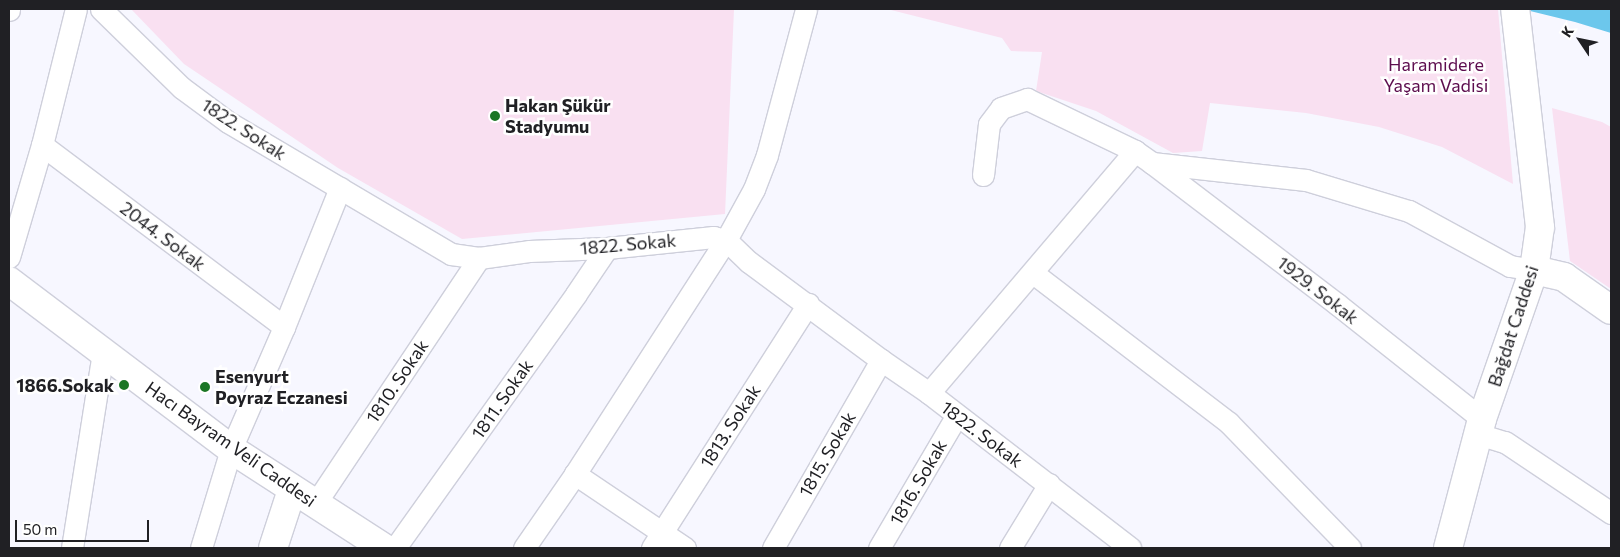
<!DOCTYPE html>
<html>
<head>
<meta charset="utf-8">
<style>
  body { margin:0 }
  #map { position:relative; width:1620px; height:557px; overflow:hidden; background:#f7f7ff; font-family:Commissioner,sans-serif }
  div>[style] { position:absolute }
  .green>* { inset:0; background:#f9e0f1 }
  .water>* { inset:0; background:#6cc7ec }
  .roads { filter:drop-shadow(1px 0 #cecfdb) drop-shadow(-1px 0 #cecfdb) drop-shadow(0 1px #cecfdb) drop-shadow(0 -1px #cecfdb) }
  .street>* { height:21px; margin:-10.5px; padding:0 10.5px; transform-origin:10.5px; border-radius:10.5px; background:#fff }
  .secondary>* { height:28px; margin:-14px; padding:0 14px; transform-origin:14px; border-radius:14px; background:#fff }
  .dots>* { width:14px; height:14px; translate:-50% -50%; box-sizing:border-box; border:2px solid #fff; border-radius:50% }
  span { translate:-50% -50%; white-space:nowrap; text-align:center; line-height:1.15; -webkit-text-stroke:5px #fff; paint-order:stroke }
  .park-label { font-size:18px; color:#5d0d4e }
  .poi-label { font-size:18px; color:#202024; font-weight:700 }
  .left { translate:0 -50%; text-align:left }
  .right { translate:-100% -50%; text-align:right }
  .street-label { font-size:18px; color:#202024 }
  .frame { position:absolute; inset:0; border:10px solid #202024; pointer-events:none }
  .north { position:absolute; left:1555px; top:15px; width:50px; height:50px; -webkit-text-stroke:4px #fff; paint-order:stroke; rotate:304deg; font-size:14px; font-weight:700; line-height:20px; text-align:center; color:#202024 }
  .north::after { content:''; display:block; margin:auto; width:18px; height:22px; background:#202024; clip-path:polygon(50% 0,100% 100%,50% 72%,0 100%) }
  .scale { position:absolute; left:15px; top:520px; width:134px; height:22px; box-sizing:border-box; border:2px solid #202024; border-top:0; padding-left:6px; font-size:15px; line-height:18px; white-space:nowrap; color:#202024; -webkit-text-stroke:4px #fff; paint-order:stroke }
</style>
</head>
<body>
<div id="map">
  <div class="green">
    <div style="clip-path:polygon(131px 9px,734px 9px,725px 214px,462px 239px,338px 168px,184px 64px)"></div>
    <div style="clip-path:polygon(887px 9px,1498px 9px,1513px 184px,1442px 147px,1379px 127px,1306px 113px,1210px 103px,1202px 151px,1173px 153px,1096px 111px,1036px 91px,1042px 52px,1011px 51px,1002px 38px)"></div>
    <div style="clip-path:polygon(1552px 108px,1602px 122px,1611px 127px,1611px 289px,1570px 261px)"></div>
  </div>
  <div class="water">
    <div style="clip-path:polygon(1522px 9px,1611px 9px,1611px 33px,1575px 22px)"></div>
  </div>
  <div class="roads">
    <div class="street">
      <div style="left:101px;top:9px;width:113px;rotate:44.3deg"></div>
      <div style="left:182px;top:88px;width:57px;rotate:36.5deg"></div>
      <div style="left:228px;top:122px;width:259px;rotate:30.6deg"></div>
      <div style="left:451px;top:254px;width:28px;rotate:8deg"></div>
      <div style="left:479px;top:258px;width:50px;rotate:-8deg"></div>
      <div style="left:529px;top:251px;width:78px;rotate:-2.2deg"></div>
      <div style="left:607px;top:248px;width:107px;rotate:-5.9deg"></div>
      <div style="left:713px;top:237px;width:13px;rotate:13deg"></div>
      <div style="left:726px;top:240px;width:32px;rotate:44deg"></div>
      <div style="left:749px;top:262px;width:164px;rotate:36.6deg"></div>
      <div style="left:881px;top:360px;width:58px;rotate:34.5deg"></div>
      <div style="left:929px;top:393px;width:254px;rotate:37.6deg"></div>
      <div style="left:9px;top:10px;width:1px;rotate:-90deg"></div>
      <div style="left:42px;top:145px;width:303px;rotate:36.9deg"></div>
      <div style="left:1152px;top:163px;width:233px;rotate:37.3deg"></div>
      <div style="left:1337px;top:304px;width:185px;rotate:38.4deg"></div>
      <div style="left:983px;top:175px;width:51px;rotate:-83.3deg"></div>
      <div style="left:989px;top:124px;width:20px;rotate:-53deg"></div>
      <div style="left:1001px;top:108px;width:28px;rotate:-19deg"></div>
      <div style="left:1027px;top:99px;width:120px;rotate:25.7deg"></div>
      <div style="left:1135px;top:151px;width:21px;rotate:35deg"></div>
      <div style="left:1152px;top:163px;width:155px;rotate:6.3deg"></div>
      <div style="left:1306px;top:180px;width:108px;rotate:16.8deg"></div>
      <div style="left:1409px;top:211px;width:115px;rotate:28.6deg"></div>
      <div style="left:1510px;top:266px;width:24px;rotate:9deg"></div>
      <div style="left:9px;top:257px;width:117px;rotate:-73.6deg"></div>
      <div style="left:42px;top:145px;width:140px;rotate:-76deg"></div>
      <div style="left:1033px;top:273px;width:247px;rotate:37.4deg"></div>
      <div style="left:1229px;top:423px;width:174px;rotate:45.9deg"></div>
      <div style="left:929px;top:393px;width:318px;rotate:-49.6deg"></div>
      <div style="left:1478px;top:434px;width:28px;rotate:17deg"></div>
      <div style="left:1505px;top:442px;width:128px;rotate:33.8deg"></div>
      <div style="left:315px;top:504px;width:296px;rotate:-56.3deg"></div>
      <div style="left:72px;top:548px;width:198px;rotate:-81deg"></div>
      <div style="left:201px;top:548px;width:103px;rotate:-73.1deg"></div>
      <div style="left:231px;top:449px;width:133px;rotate:-66.5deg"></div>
      <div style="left:284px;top:327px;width:150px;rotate:-68.1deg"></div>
      <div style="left:395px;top:548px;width:312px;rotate:-54.5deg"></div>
      <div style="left:576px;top:294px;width:55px;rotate:-56deg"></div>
      <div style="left:524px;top:548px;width:90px;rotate:-55.4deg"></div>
      <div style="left:652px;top:548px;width:290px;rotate:-57.4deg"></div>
      <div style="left:685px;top:548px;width:133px;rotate:-146.1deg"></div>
      <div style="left:575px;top:474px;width:278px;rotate:-57.2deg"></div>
      <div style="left:726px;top:240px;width:58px;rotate:-61.2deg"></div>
      <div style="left:754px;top:189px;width:36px;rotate:-69deg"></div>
      <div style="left:767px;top:155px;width:151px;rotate:-75deg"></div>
      <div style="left:773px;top:548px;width:217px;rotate:-60.1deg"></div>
      <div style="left:879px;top:548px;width:154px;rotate:-59.6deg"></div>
      <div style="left:1010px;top:548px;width:75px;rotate:-58.6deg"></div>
    </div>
    <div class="secondary">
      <div style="left:1534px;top:270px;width:31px;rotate:13deg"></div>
      <div style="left:1564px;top:277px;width:57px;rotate:35.1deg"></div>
      <div style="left:9px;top:281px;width:278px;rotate:37.1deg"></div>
      <div style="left:231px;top:449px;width:182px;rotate:32.9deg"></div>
      <div style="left:273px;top:548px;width:61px;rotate:-71.9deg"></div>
      <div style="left:1448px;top:548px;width:133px;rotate:-75.2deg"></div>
      <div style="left:1482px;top:419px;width:158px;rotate:-70.8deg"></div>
      <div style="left:1534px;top:270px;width:43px;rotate:-82.1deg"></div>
      <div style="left:1540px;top:227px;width:219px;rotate:-96.5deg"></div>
    </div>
  </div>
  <div class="dots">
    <div style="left:495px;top:116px;background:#1b7625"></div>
    <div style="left:124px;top:385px;background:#1b7625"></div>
    <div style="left:205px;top:387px;background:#1b7625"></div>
  </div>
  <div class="park-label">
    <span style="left:1436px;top:75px">Haramidere<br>Yaşam Vadisi</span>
  </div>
  <div class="poi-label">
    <span class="left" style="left:505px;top:116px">Hakan Şükür<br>Stadyumu</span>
    <span class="left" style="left:215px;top:387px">Esenyurt<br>Poyraz Eczanesi</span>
    <span class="right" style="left:114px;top:385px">1866.Sokak</span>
  </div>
  <div class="street-label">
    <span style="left:244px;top:129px;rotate:33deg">1822. Sokak</span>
    <span style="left:163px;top:236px;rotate:37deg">2044. Sokak</span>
    <span style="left:628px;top:244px;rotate:-5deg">1822. Sokak</span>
    <span style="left:1318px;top:290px;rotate:38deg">1929. Sokak</span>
    <span style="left:1513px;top:326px;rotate:-72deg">Bağdat Caddesi</span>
    <span style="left:397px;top:381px;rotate:-56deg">1810. Sokak</span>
    <span style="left:502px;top:399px;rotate:-55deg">1811. Sokak</span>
    <span style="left:730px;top:426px;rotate:-57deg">1813. Sokak</span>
    <span style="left:982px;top:434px;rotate:37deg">1822. Sokak</span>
    <span style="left:231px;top:444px;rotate:35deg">Hacı Bayram Veli Caddesi</span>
    <span style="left:827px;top:454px;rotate:-60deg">1815. Sokak</span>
    <span style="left:918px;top:482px;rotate:-60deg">1816. Sokak</span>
  </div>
  <div class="frame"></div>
  <div class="north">K</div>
  <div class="scale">50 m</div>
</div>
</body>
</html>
